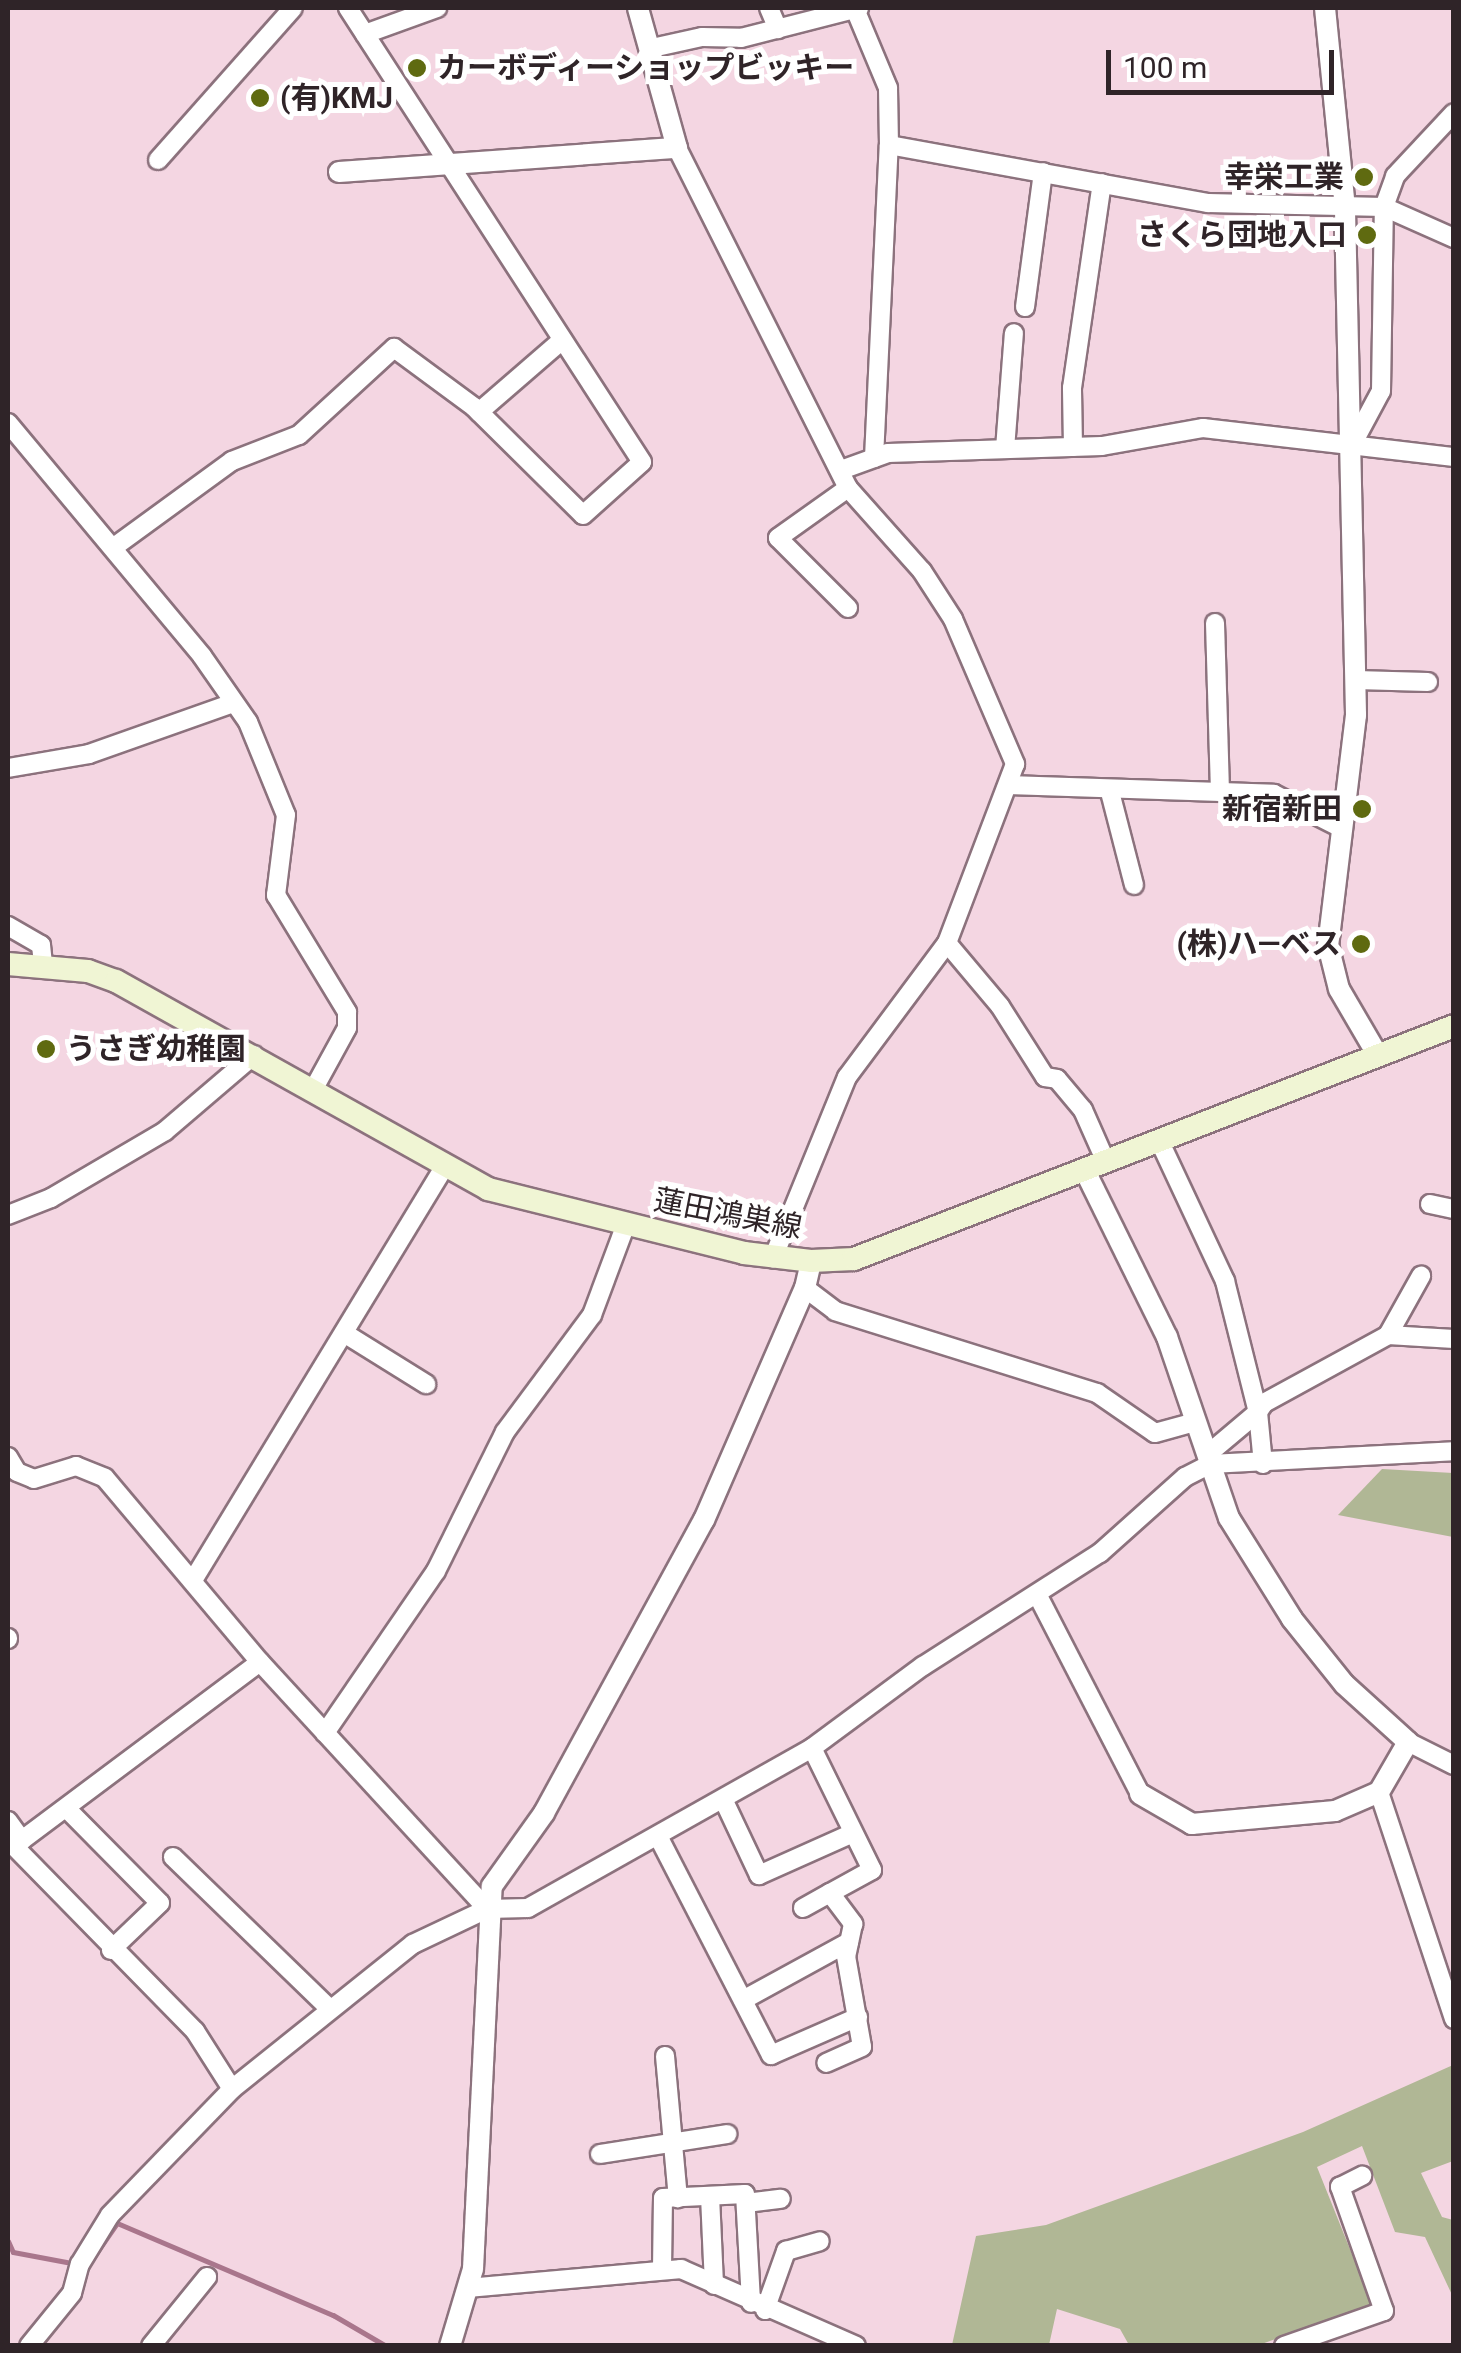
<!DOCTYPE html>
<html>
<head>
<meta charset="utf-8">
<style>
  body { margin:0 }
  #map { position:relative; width:1461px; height:2353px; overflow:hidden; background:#f4d6e2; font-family:Roboto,"Noto Sans JP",sans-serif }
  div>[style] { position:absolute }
  .green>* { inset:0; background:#b0b795 }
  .stream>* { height:5px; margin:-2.5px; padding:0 2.5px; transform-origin:2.5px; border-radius:2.5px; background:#a9768c }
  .roads { filter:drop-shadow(2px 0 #8c727d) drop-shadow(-2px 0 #8c727d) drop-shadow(0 2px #8c727d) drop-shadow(0 -2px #8c727d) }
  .minor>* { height:18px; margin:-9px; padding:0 9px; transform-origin:9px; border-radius:9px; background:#fff }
  .tertiary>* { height:20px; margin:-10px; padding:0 10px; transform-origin:10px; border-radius:10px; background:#fff }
  .secondary>* { height:22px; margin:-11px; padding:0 11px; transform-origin:11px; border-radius:11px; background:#f0f5d4 }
  .dots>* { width:28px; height:28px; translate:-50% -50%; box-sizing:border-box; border:5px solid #fff; border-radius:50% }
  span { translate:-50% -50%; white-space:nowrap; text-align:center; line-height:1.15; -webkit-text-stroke:10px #fff; paint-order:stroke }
  .poi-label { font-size:30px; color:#2f2428; font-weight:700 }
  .left { translate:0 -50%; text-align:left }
  .right { translate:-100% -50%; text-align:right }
  .street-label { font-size:30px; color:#2f2428 }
  .frame { position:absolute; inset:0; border:10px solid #2f2428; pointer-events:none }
  .scale { position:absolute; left:1106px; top:50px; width:228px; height:45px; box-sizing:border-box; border:5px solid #2f2428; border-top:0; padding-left:12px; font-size:30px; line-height:35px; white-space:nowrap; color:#2f2428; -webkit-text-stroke:8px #fff; paint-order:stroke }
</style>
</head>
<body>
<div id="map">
  <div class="green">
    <div style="clip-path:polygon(1382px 1469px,1453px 1473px,1453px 1537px,1338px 1515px)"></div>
    <div style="clip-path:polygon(1453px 2065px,1453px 2161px,1421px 2173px,1442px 2217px,1453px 2220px,1453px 2297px,1425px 2237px,1395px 2232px,1362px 2146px,1317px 2167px,1372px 2304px,1259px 2345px,1129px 2345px,1120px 2329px,1057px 2309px,1049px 2345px,952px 2345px,976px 2236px,1046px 2225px,1303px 2132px)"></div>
  </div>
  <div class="stream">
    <div style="left:8px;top:2241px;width:12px;rotate:66deg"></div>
    <div style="left:13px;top:2252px;width:65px;rotate:10.6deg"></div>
    <div style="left:88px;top:2265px;width:51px;rotate:-55.4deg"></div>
    <div style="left:117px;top:2223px;width:235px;rotate:23.1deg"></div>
    <div style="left:333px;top:2315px;width:61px;rotate:30.3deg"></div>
  </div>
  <div class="roads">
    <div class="minor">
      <div style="left:769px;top:8px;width:23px;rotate:67deg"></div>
      <div style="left:855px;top:9px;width:86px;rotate:67.3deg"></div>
      <div style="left:888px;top:88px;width:57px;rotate:89deg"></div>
      <div style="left:889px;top:145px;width:324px;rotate:10.3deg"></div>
      <div style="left:1208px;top:203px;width:176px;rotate:1.3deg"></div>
      <div style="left:1384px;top:207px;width:77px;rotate:23.9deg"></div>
      <div style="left:365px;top:34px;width:77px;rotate:-19.9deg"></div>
      <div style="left:652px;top:48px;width:51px;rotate:-12.4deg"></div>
      <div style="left:702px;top:37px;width:39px;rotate:1deg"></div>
      <div style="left:741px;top:38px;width:122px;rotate:-14.3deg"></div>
      <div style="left:677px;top:148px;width:381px;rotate:63.3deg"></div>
      <div style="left:848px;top:488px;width:111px;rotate:48.3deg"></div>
      <div style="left:922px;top:571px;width:57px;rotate:57.1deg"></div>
      <div style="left:953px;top:619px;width:158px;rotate:66.8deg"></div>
      <div style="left:1015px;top:764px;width:191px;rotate:110.8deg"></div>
      <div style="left:947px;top:943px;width:167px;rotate:126.7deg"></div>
      <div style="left:847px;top:1077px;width:196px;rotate:112.2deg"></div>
      <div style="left:158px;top:160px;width:203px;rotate:-48.4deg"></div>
      <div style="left:1025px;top:307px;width:136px;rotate:-82.4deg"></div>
      <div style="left:479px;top:412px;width:110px;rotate:-40.9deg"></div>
      <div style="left:8px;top:423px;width:303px;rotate:50.2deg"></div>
      <div style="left:202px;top:656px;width:80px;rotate:55.1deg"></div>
      <div style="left:248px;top:722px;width:100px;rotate:67.8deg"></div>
      <div style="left:286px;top:815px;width:81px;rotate:97.1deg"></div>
      <div style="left:276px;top:895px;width:137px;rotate:58.7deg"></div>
      <div style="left:347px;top:1012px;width:16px;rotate:90deg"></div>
      <div style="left:347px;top:1028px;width:71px;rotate:118.7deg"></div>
      <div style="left:1352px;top:445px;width:61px;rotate:-61.8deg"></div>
      <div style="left:1381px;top:391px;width:184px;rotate:-89.1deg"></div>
      <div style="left:1384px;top:207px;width:33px;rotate:-70deg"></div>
      <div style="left:1395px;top:176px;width:86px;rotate:-46.9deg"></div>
      <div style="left:1073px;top:447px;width:59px;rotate:-91deg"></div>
      <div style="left:1072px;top:388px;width:207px;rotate:-81.7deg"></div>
      <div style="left:1005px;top:449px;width:116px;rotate:-85.6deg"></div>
      <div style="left:874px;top:458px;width:313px;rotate:-87.3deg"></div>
      <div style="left:841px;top:470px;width:50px;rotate:-19.9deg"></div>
      <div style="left:888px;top:453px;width:214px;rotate:-1.9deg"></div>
      <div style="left:1102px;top:446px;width:103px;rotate:-10.1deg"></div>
      <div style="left:1203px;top:428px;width:253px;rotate:6.6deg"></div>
      <div style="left:848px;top:488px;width:86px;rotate:144.5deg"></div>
      <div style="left:778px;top:538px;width:99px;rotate:45deg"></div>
      <div style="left:114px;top:547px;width:146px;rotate:-36.1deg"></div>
      <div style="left:232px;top:461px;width:72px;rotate:-21.2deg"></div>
      <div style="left:299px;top:435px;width:129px;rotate:-42.5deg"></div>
      <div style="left:394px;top:348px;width:99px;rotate:36.4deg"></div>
      <div style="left:474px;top:407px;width:153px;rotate:44.7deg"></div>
      <div style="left:583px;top:515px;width:79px;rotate:-41.9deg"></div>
      <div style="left:642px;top:462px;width:541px;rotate:-122.93deg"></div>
      <div style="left:1215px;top:623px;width:169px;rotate:88.3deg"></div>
      <div style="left:1356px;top:680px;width:72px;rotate:1.6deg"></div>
      <div style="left:8px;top:768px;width:82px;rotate:-9.8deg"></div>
      <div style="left:89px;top:754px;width:153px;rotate:-19.5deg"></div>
      <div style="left:1008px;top:785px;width:266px;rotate:1.9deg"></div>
      <div style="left:1274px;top:794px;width:77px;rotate:26.9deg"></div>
      <div style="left:1110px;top:792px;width:96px;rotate:75.5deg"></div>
      <div style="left:8px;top:926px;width:38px;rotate:30deg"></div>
      <div style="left:41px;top:945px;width:19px;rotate:84deg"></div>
      <div style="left:947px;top:943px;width:82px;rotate:49.9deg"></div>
      <div style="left:1000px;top:1006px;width:84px;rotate:57.6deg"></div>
      <div style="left:1045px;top:1077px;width:12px;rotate:9deg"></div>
      <div style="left:1057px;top:1079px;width:40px;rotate:50deg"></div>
      <div style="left:1083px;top:1110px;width:57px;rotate:66.1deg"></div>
      <div style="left:1159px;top:1140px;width:156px;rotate:64.9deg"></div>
      <div style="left:1225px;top:1281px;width:135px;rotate:75.9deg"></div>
      <div style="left:1258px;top:1412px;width:67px;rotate:139.9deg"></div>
      <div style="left:1430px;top:1204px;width:25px;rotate:12deg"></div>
      <div style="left:8px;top:1215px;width:46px;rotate:-21.6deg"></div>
      <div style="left:51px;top:1198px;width:132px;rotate:-30.4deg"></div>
      <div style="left:165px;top:1131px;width:117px;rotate:-40.5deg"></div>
      <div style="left:805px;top:1288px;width:38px;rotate:37deg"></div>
      <div style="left:835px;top:1311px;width:275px;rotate:17.4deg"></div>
      <div style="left:1097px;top:1393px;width:70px;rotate:34.6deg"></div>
      <div style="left:1155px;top:1433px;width:41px;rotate:-15.4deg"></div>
      <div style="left:344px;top:1333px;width:97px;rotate:31.9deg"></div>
      <div style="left:1388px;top:1335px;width:68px;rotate:-60.8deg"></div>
      <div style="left:8px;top:1457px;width:17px;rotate:59deg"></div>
      <div style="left:17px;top:1472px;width:18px;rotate:22deg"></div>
      <div style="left:34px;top:1479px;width:44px;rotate:-17.2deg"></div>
      <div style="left:76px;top:1466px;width:31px;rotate:22deg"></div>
      <div style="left:105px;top:1478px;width:241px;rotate:49.9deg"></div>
      <div style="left:260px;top:1662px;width:335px;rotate:47.4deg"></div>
      <div style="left:1263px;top:1464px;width:52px;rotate:-95.5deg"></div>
      <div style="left:1258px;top:1412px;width:11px;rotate:-56deg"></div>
      <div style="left:1264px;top:1403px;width:141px;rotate:-28.7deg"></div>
      <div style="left:1388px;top:1335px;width:66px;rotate:3.5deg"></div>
      <div style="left:195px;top:1577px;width:479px;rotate:-58.7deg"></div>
      <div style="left:1038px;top:1596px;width:223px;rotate:62.7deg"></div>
      <div style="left:8px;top:1638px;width:1px;rotate:90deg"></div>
      <div style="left:325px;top:1733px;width:196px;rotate:-55.6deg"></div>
      <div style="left:436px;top:1571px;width:155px;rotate:-63.6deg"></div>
      <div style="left:505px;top:1432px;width:146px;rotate:-53.4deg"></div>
      <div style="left:592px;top:1315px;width:97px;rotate:-69.5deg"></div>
      <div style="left:1408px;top:1742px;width:51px;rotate:26.6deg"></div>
      <div style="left:812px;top:1748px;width:136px;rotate:63.8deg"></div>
      <div style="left:872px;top:1870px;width:48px;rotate:151.3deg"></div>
      <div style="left:830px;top:1893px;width:39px;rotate:53deg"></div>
      <div style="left:853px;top:1924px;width:33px;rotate:102deg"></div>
      <div style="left:846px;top:1956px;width:92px;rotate:80deg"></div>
      <div style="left:862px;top:2047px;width:39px;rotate:156deg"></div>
      <div style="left:1379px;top:1792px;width:239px;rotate:71.7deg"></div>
      <div style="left:724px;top:1801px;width:82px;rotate:64.7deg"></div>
      <div style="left:759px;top:1875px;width:103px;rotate:-24.1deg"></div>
      <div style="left:67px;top:1809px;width:132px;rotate:45.3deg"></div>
      <div style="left:160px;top:1903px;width:68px;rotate:136.2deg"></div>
      <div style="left:8px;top:1821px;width:24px;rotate:54deg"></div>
      <div style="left:660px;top:1840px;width:242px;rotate:62.7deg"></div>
      <div style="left:771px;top:2055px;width:95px;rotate:-23.6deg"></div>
      <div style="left:173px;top:1857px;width:216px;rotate:44.1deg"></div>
      <div style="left:803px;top:1908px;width:31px;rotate:-29deg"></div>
      <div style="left:743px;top:2000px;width:121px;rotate:-28.7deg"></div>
      <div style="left:665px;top:2056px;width:143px;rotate:84.8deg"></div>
      <div style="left:232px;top:2089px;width:69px;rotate:-122.5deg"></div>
      <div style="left:195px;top:2031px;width:259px;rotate:-134.4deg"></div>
      <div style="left:14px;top:1846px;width:307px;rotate:-36.8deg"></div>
      <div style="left:600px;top:2154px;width:129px;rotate:-8.9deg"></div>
      <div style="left:710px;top:2196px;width:89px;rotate:87.4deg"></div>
      <div style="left:746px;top:2203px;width:35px;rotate:-7deg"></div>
      <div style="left:662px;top:2269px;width:71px;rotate:-89.2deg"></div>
      <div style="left:663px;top:2198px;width:82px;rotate:-2.8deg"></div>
      <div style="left:745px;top:2194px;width:109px;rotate:86.8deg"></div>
      <div style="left:468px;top:2288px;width:214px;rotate:-5.1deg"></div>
      <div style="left:681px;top:2269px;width:191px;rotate:23.7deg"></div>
      <div style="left:765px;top:2310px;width:63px;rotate:-70.4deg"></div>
      <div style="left:786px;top:2251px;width:35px;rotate:-16deg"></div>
      <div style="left:29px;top:2346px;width:68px;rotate:-50.9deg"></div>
      <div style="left:72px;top:2293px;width:30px;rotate:-75deg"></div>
      <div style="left:80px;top:2264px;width:57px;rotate:-58.5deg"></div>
      <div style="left:110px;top:2215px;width:175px;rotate:-45.9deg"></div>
      <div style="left:232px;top:2089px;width:232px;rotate:-38.7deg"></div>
      <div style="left:413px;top:1944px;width:82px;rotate:-25.3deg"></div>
      <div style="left:487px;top:1909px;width:41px;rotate:-1.4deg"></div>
      <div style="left:528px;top:1908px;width:326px;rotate:-29.4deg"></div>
      <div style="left:812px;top:1748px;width:138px;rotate:-36.5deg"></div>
      <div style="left:923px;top:1666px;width:210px;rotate:-32.6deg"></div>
      <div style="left:1100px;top:1553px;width:114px;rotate:-41.8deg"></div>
      <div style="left:1185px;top:1477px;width:28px;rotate:-27deg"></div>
      <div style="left:1210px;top:1464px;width:244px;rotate:-3deg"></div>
      <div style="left:151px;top:2346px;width:89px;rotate:-50.9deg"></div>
      <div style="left:1284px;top:2346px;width:106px;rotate:-19.3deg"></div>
      <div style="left:1384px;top:2311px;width:132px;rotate:-109.5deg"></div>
      <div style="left:1340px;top:2187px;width:25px;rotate:-27deg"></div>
    </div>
    <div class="tertiary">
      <div style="left:1325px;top:8px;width:203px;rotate:84.3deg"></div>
      <div style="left:1345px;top:210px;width:505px;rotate:88.75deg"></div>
      <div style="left:1356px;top:715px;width:232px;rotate:96.9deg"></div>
      <div style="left:1328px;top:945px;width:45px;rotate:76deg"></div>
      <div style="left:1339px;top:989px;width:75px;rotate:59.7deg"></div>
      <div style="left:339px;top:172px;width:339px;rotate:-4.1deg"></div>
      <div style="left:677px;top:148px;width:145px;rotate:-105.6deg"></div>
      <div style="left:1085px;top:1171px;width:185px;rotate:63.7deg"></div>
      <div style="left:1167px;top:1337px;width:191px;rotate:71.1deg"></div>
      <div style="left:1229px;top:1518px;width:119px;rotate:58deg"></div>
      <div style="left:1292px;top:1619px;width:83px;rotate:51.3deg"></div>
      <div style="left:1344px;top:1684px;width:86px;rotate:42.2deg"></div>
      <div style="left:1408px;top:1742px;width:58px;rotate:120.1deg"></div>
      <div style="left:1379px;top:1792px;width:48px;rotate:156.6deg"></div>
      <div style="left:1335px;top:1811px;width:144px;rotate:174.8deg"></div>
      <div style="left:1192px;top:1824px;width:60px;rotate:-150deg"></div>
      <div style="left:450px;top:2346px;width:80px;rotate:-73.4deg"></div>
      <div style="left:473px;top:2269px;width:383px;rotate:-87.2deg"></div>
      <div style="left:492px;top:1886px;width:90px;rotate:-54.5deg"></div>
      <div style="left:544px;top:1813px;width:334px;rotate:-61.4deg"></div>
      <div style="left:704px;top:1520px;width:253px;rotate:-66.5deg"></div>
      <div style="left:805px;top:1288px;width:28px;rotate:-77deg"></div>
    </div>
    <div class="secondary">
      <div style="left:8px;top:964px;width:80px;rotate:5deg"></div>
      <div style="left:88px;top:971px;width:30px;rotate:20deg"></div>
      <div style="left:116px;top:981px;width:426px;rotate:29.2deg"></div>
      <div style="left:488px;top:1189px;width:264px;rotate:14deg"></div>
      <div style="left:744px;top:1253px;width:67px;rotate:6.8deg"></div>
      <div style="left:811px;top:1261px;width:43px;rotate:-2.7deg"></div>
      <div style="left:854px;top:1259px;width:644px;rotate:-21.22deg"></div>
    </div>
  </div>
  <div class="dots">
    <div style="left:417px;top:68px;background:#5f6a10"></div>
    <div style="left:260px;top:98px;background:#5f6a10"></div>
    <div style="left:1364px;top:177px;background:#5f6a10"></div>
    <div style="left:1367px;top:235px;background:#5f6a10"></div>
    <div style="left:1362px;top:809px;background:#5f6a10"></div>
    <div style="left:1361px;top:944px;background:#5f6a10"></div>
    <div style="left:46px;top:1049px;background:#5f6a10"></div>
  </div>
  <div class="poi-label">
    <span class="left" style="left:437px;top:68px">カーボディーショップビッキー</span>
    <span class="left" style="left:280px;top:98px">(有)KMJ</span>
    <span class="right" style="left:1344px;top:177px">幸栄工業</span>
    <span class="right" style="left:1347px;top:235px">さくら団地入口</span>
    <span class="right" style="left:1342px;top:809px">新宿新田</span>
    <span class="right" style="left:1341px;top:944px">(株)ハ―ベス</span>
    <span class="left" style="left:66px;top:1049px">うさぎ幼稚園</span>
  </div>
  <div class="street-label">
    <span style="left:728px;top:1214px;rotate:11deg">蓮田鴻巣線</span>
  </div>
  <div class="frame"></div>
  <div class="scale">100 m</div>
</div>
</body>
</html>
